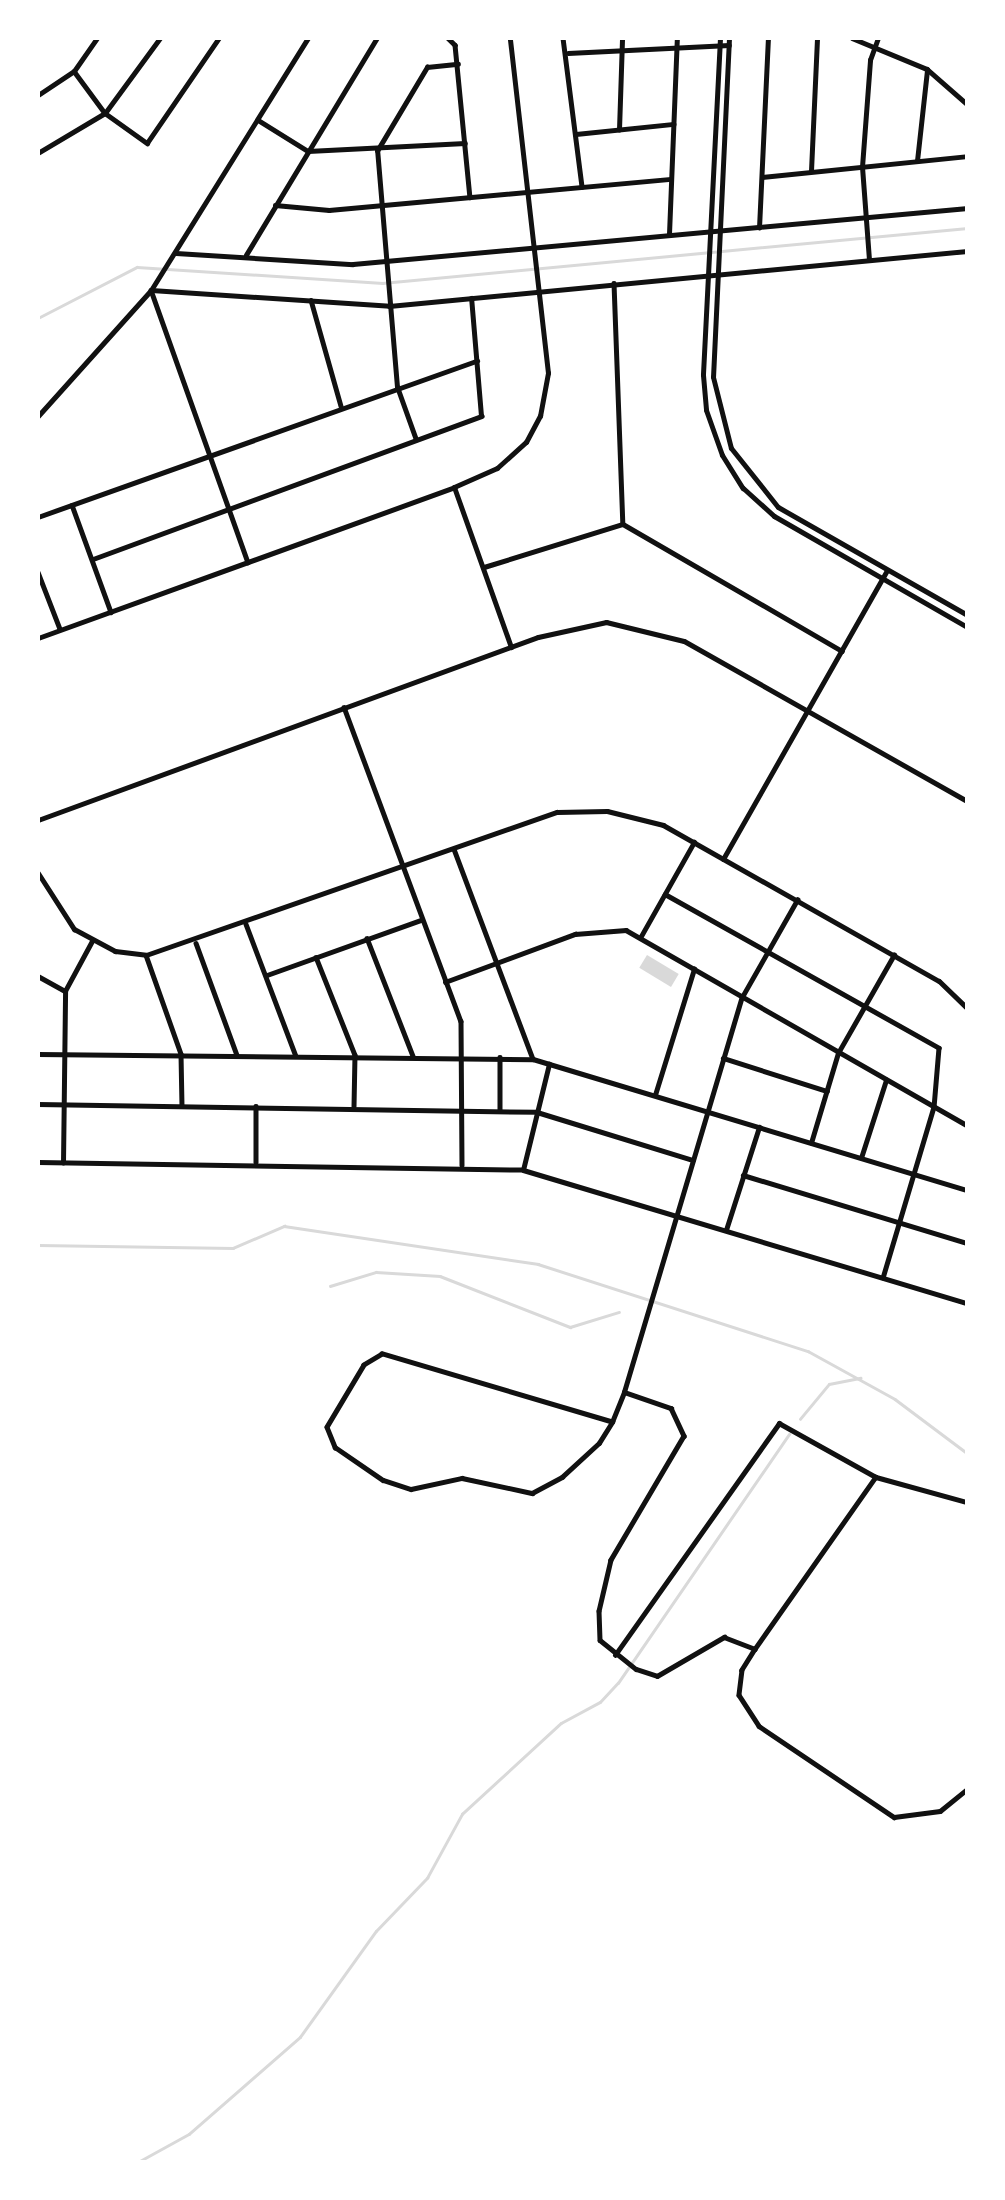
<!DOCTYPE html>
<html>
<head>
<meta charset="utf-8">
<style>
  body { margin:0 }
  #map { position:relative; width:1005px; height:2200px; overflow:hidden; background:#fff; font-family:"Noto Sans",sans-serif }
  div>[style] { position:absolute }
  .water>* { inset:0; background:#d9d9d9; transform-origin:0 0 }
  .stream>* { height:2.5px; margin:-1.25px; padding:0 1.25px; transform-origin:1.25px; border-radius:1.25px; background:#d9d9d9 }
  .minor>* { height:4.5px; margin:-2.25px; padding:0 2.25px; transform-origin:2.25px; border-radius:2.25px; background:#111 }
  .tertiary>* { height:5px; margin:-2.5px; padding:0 2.5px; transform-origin:2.5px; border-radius:2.5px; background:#111 }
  span { translate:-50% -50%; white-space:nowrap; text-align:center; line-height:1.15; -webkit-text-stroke:7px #fff; paint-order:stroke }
  .frame { position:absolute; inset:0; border:40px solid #fff; pointer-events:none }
</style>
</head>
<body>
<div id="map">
  <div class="water">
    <div style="left:647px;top:955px;width:37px;height:15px;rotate:31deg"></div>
  </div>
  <div class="stream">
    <div style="left:38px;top:318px;width:111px;rotate:-27.3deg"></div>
    <div style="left:137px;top:267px;width:246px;rotate:3.7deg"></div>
    <div style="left:382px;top:283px;width:588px;rotate:-5.37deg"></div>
    <div style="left:38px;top:1245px;width:195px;rotate:0.9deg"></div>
    <div style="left:233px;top:1248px;width:56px;rotate:-23.3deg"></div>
    <div style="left:284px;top:1226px;width:257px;rotate:8.5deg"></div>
    <div style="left:538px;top:1264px;width:284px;rotate:17.9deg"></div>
    <div style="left:808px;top:1351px;width:99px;rotate:28.9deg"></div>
    <div style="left:895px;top:1399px;width:90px;rotate:36.9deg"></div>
    <div style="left:330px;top:1286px;width:48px;rotate:-16.9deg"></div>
    <div style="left:376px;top:1272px;width:64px;rotate:3.6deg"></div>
    <div style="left:440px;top:1276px;width:140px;rotate:21.4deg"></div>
    <div style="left:570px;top:1327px;width:51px;rotate:-17deg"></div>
    <div style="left:800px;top:1419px;width:45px;rotate:-50.4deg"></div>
    <div style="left:829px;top:1384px;width:32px;rotate:-11deg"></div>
    <div style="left:138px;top:2162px;width:58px;rotate:-28.8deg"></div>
    <div style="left:189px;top:2134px;width:147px;rotate:-41.1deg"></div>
    <div style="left:300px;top:2037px;width:130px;rotate:-54.4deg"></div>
    <div style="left:376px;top:1931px;width:74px;rotate:-46.1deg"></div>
    <div style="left:427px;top:1878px;width:73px;rotate:-61.3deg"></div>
    <div style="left:462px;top:1814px;width:134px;rotate:-42.6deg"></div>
    <div style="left:561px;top:1723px;width:44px;rotate:-28.3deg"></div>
    <div style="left:600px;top:1702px;width:26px;rotate:-47deg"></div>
    <div style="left:618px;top:1683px;width:302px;rotate:-55.5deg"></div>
  </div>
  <div class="minor">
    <div style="left:448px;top:38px;width:10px;rotate:45deg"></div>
    <div style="left:455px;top:45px;width:153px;rotate:84.4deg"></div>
    <div style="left:563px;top:38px;width:150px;rotate:82.7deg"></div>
    <div style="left:852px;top:38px;width:81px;rotate:22.5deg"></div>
    <div style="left:927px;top:69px;width:53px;rotate:41.2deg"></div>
    <div style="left:568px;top:53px;width:161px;rotate:-2.8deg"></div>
    <div style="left:74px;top:71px;width:52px;rotate:53.6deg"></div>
    <div style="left:105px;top:113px;width:52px;rotate:35.5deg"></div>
    <div style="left:147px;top:143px;width:127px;rotate:-55.6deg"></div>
    <div style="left:258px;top:120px;width:59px;rotate:31.8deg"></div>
    <div style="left:308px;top:151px;width:157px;rotate:-2.9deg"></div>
    <div style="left:619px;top:130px;width:92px;rotate:-88.1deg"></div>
    <div style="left:576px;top:134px;width:98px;rotate:-5.9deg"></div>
    <div style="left:38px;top:153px;width:78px;rotate:-30.8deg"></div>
    <div style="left:105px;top:113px;width:93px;rotate:-53.7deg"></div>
    <div style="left:917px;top:161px;width:92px;rotate:-83.7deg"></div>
    <div style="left:811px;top:171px;width:133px;rotate:-87.4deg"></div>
    <div style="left:762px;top:177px;width:206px;rotate:-5.8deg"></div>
    <div style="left:275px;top:205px;width:54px;rotate:5.3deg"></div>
    <div style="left:329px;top:210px;width:343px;rotate:-5.2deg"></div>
    <div style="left:759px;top:228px;width:190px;rotate:-87.3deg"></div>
    <div style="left:669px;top:234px;width:196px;rotate:-87.7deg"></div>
    <div style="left:176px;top:253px;width:177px;rotate:3.6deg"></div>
    <div style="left:353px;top:264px;width:617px;rotate:-5.21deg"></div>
    <div style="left:246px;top:255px;width:253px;rotate:-58.9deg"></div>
    <div style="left:869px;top:260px;width:93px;rotate:-94.3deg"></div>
    <div style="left:862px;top:167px;width:107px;rotate:-85.7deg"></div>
    <div style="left:870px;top:60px;width:23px;rotate:-70deg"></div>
    <div style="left:614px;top:283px;width:241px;rotate:87.9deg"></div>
    <div style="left:623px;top:524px;width:253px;rotate:30.1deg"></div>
    <div style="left:151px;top:290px;width:289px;rotate:70.4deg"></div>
    <div style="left:311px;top:300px;width:110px;rotate:74.2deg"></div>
    <div style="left:416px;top:440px;width:56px;rotate:-109.7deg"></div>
    <div style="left:397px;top:387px;width:237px;rotate:-94.8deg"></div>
    <div style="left:377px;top:151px;width:98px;rotate:-59.2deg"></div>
    <div style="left:427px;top:67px;width:31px;rotate:-6deg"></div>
    <div style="left:72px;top:505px;width:114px;rotate:70deg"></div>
    <div style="left:38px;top:517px;width:466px;rotate:-19.6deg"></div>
    <div style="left:93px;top:559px;width:414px;rotate:-20.2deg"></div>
    <div style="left:481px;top:416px;width:118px;rotate:-94.8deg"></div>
    <div style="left:484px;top:567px;width:145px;rotate:-17.2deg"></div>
    <div style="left:38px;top:572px;width:61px;rotate:68.9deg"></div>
    <div style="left:344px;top:707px;width:335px;rotate:69.6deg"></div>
    <div style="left:461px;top:1021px;width:144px;rotate:89.6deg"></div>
    <div style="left:454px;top:849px;width:224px;rotate:69.4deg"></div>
    <div style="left:665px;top:894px;width:314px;rotate:29.3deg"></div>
    <div style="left:939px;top:1048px;width:59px;rotate:94.8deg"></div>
    <div style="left:934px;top:1107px;width:178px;rotate:106.6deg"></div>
    <div style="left:246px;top:924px;width:141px;rotate:69.3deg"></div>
    <div style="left:367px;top:938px;width:127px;rotate:68.7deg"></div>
    <div style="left:640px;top:938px;width:110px;rotate:-60.6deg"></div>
    <div style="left:196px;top:943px;width:119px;rotate:69.9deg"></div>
    <div style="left:146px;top:955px;width:105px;rotate:70.5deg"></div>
    <div style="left:181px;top:1054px;width:51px;rotate:88.9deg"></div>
    <div style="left:316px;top:957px;width:105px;rotate:68.3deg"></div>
    <div style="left:355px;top:1055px;width:51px;rotate:91.1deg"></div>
    <div style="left:267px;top:975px;width:164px;rotate:-19.7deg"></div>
    <div style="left:38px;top:976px;width:31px;rotate:29deg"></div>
    <div style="left:445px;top:982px;width:139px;rotate:-20.3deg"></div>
    <div style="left:575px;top:934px;width:51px;rotate:-4.5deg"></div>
    <div style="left:626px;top:930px;width:393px;rotate:29.8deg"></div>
    <div style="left:38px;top:1054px;width:495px;rotate:0.6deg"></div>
    <div style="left:533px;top:1059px;width:453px;rotate:16.8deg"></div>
    <div style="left:500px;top:1057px;width:52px;rotate:90deg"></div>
    <div style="left:723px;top:1058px;width:109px;rotate:17.6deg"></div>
    <div style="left:655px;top:1095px;width:132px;rotate:-72.8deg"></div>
    <div style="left:38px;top:1104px;width:499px;rotate:0.9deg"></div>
    <div style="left:537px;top:1112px;width:163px;rotate:17.1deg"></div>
    <div style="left:256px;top:1106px;width:56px;rotate:90deg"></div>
    <div style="left:811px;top:1143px;width:94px;rotate:-73.3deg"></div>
    <div style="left:838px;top:1053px;width:113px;rotate:-60.3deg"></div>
    <div style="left:861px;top:1158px;width:82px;rotate:-72.2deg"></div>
    <div style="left:63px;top:1163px;width:172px;rotate:-89.3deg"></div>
    <div style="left:65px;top:991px;width:57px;rotate:-61.6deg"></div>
    <div style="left:523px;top:1170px;width:109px;rotate:-76.2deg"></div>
    <div style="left:743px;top:1175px;width:234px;rotate:16.9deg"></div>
    <div style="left:726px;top:1230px;width:108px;rotate:-72.2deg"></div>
    <div style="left:624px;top:1392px;width:50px;rotate:18.8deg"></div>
    <div style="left:671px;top:1408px;width:31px;rotate:65deg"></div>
    <div style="left:684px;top:1436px;width:144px;rotate:120.5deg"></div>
    <div style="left:611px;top:1560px;width:52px;rotate:103.2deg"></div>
    <div style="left:599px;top:1611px;width:29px;rotate:88deg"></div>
    <div style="left:600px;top:1640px;width:46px;rotate:38.9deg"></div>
    <div style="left:636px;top:1669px;width:22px;rotate:18deg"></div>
    <div style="left:657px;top:1676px;width:78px;rotate:-30.2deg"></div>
    <div style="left:724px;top:1637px;width:33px;rotate:21deg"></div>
    <div style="left:612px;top:1422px;width:240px;rotate:-163.5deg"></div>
    <div style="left:382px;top:1354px;width:21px;rotate:149deg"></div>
    <div style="left:364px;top:1365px;width:72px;rotate:120.8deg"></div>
    <div style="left:327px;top:1427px;width:22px;rotate:68deg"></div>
    <div style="left:335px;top:1447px;width:58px;rotate:34.5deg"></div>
    <div style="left:383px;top:1480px;width:29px;rotate:18deg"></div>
    <div style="left:411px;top:1489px;width:52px;rotate:-12.2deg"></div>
    <div style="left:462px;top:1478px;width:72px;rotate:12.1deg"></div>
    <div style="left:532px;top:1493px;width:34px;rotate:-28deg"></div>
    <div style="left:562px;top:1477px;width:50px;rotate:-42.6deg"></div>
    <div style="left:599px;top:1443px;width:25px;rotate:-58deg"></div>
    <div style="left:612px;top:1422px;width:32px;rotate:-68deg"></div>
    <div style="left:624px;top:1392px;width:412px;rotate:-73.4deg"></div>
    <div style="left:742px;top:997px;width:112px;rotate:-60.4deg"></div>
    <div style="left:876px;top:1477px;width:210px;rotate:125.1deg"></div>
    <div style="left:755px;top:1649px;width:25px;rotate:122deg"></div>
    <div style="left:742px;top:1670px;width:25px;rotate:97deg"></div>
    <div style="left:739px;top:1695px;width:37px;rotate:57deg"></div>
    <div style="left:759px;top:1726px;width:163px;rotate:34deg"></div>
    <div style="left:894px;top:1817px;width:46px;rotate:-7.4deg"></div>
    <div style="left:940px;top:1811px;width:35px;rotate:-39deg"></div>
    <div style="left:615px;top:1655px;width:284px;rotate:-54.7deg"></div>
    <div style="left:779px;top:1423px;width:111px;rotate:29.1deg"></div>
    <div style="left:876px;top:1477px;width:94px;rotate:15.4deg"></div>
  </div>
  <div class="tertiary">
    <div style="left:720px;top:38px;width:337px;rotate:92.9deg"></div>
    <div style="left:703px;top:375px;width:35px;rotate:85deg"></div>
    <div style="left:706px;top:410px;width:48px;rotate:70.4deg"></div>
    <div style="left:722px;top:455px;width:39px;rotate:58deg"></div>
    <div style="left:743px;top:488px;width:42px;rotate:42.1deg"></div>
    <div style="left:774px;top:516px;width:223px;rotate:29.9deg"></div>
    <div style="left:729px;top:38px;width:339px;rotate:92.7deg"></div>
    <div style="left:713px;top:377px;width:73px;rotate:75.8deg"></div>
    <div style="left:731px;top:448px;width:75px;rotate:51.5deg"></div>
    <div style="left:778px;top:507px;width:218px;rotate:29.7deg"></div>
    <div style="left:38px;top:95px;width:43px;rotate:-33.7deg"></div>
    <div style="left:74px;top:71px;width:40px;rotate:-55.1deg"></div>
    <div style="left:151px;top:290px;width:239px;rotate:3.8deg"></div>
    <div style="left:389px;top:306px;width:581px;rotate:-5.44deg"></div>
    <div style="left:38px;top:416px;width:169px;rotate:-48.1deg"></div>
    <div style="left:151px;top:290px;width:297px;rotate:-58.1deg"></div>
    <div style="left:454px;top:487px;width:170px;rotate:70.4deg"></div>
    <div style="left:38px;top:638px;width:443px;rotate:-19.9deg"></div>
    <div style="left:454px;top:487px;width:47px;rotate:-23.8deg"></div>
    <div style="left:497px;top:468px;width:39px;rotate:-42deg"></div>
    <div style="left:526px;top:442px;width:30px;rotate:-62deg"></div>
    <div style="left:540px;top:416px;width:44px;rotate:-79.5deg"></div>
    <div style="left:548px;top:373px;width:337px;rotate:-96.5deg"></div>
    <div style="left:38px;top:820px;width:532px;rotate:-20.1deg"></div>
    <div style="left:538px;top:637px;width:70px;rotate:-12.4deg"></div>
    <div style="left:606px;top:622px;width:80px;rotate:13.7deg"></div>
    <div style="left:684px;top:641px;width:325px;rotate:29.5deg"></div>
    <div style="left:723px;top:859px;width:332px;rotate:-60.4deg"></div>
    <div style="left:38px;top:873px;width:67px;rotate:57.3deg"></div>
    <div style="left:74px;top:929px;width:47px;rotate:28.2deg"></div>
    <div style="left:115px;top:951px;width:31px;rotate:7deg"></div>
    <div style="left:146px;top:955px;width:435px;rotate:-19.2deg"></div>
    <div style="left:557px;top:812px;width:50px;rotate:-1.1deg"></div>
    <div style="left:607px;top:811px;width:58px;rotate:14deg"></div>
    <div style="left:663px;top:825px;width:317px;rotate:29.5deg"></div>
    <div style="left:939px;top:981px;width:39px;rotate:44deg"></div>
    <div style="left:38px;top:1162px;width:485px;rotate:0.9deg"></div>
    <div style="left:523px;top:1170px;width:463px;rotate:16.7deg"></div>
  </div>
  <div class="frame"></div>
</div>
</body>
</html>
